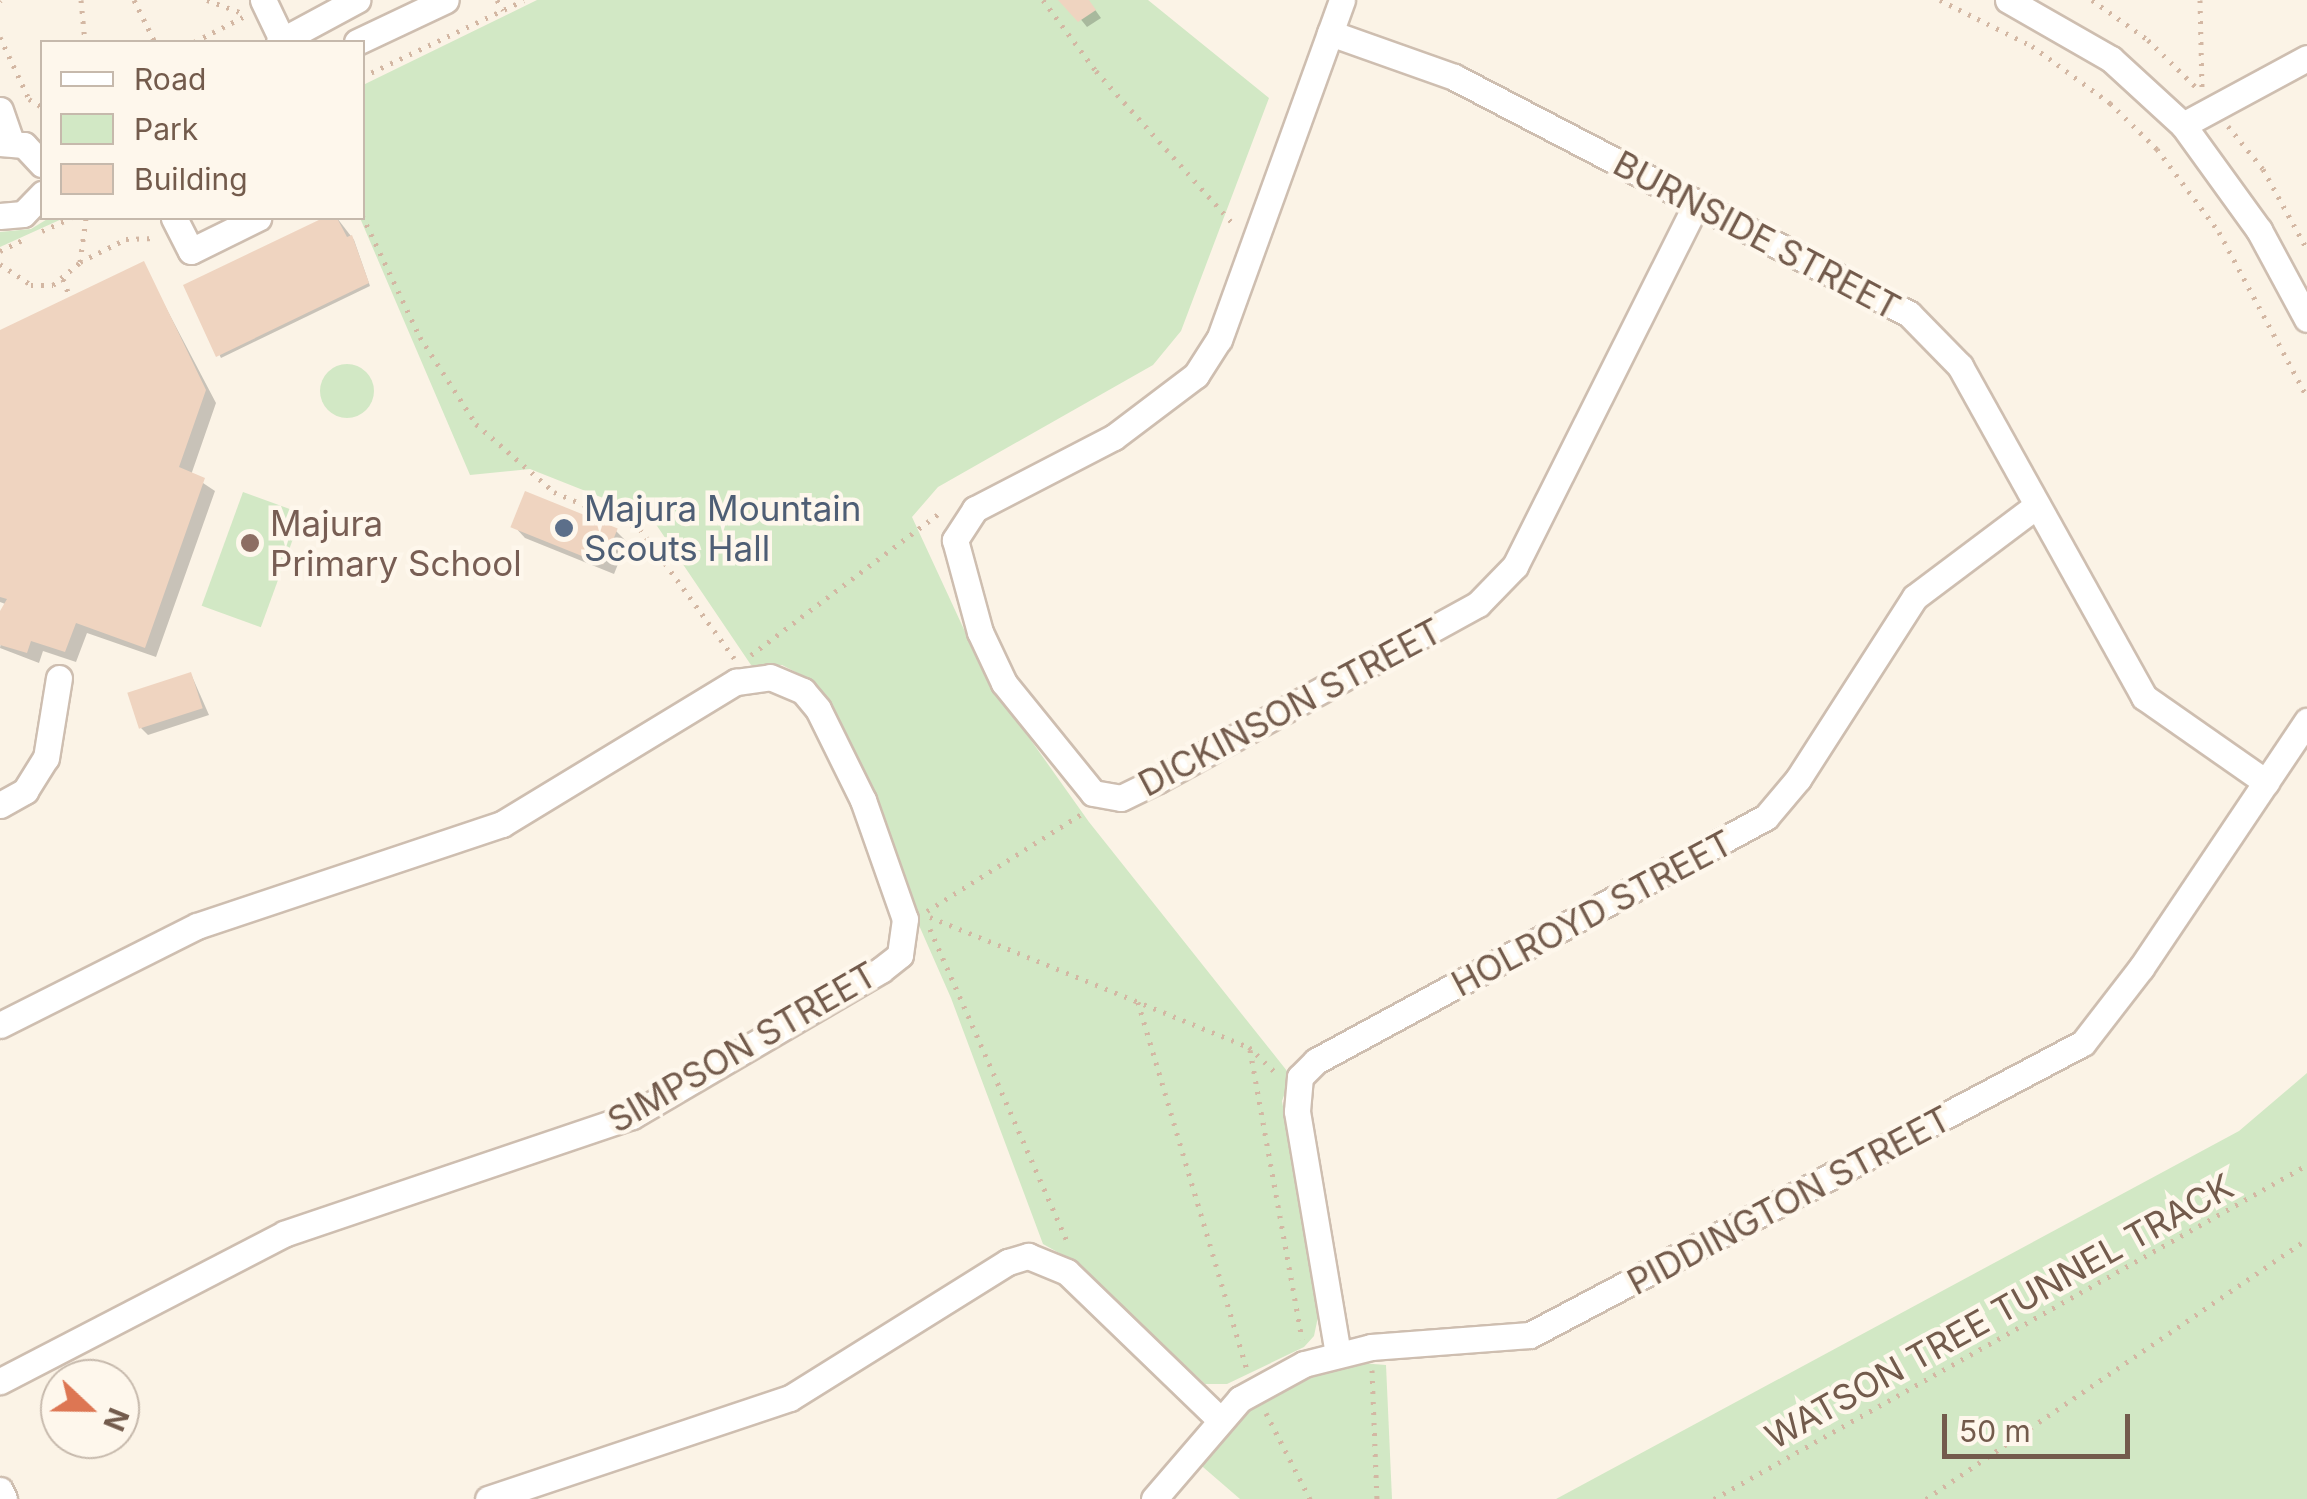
<!DOCTYPE html>
<html>
<head>
<meta charset="utf-8">
<style>
  body { margin:0 }
  #map { position:relative; width:2307px; height:1499px; overflow:hidden; background:#fbf3e6; font-family:Inter,sans-serif }
  div>[style] { position:absolute }
  .green>* { inset:0; background:#d2e8c5; transform-origin:0 0 }
  .round { border-radius:50% }
  .shadow>* { inset:0; background:#0003 }
  .building>* { inset:0; background:#efd4c0; transform-origin:0 0 }
  .path>* { height:5px; margin-top:-2.5px; transform-origin:0; background:repeating-linear-gradient(90deg,#d3b7a3 0 2.5px,transparent 0 10.5px) }
  .roads { filter:drop-shadow(2px 0 #cebeb0) drop-shadow(-2px 0 #cebeb0) drop-shadow(0 2px #cebeb0) drop-shadow(0 -2px #cebeb0) }
  .minor>* { height:25px; margin:-12.5px; padding:0 12.5px; transform-origin:12.5px; border-radius:12.5px; background:#fff }
  .dots>* { width:28px; height:28px; translate:-50% -50%; box-sizing:border-box; border:5px solid #fef7ec; border-radius:50% }
  span { translate:-50% -50%; white-space:nowrap; text-align:center; line-height:1.15; -webkit-text-stroke:9px #fef7ec; paint-order:stroke }
  .street-label { font-size:35px; color:#735b4c }
  .service-label { font-size:35px; color:#4e5e75 }
  .left { translate:0 -50%; text-align:left }
  .education-label { font-size:35px; color:#785e54 }
  .legend { position:absolute; left:40px; top:40px; width:325px; height:180px; box-sizing:border-box; background:#fef7ec; border:2px solid #c6b9ac; margin:0; padding:12px 18px; list-style:none; font-size:30px; color:#735b4c }
  .legend li { display:flex; align-items:center; gap:20px; height:50px }
  .legend b { width:50px; border:2px solid #c6b9ac }
  .north { position:absolute; left:40px; top:1359px; width:100px; height:100px; box-sizing:border-box; background:#fef7ec; border:2px solid #c6b9ac; border-radius:50%; rotate:112deg; font-size:28px; font-weight:700; line-height:40px; text-align:center; color:#735b4c }
  .north::after { content:''; display:block; margin:auto; width:35px; height:45px; background:#dd7653; clip-path:polygon(50% 0,100% 100%,50% 72%,0 100%) }
  .scale { position:absolute; left:1942px; top:1414px; width:188px; height:45px; box-sizing:border-box; border:5px solid #735b4c; border-top:0; padding-left:12px; font-size:30px; line-height:35px; white-space:nowrap; color:#735b4c; -webkit-text-stroke:8px #fef7ec; paint-order:stroke }
</style>
</head>
<body>
<div id="map">
  <div class="green">
    <div style="clip-path:polygon(537px 0,1148px 0,1269px 98px,1181px 331px,1153px 365px,938px 487px,912px 517px,986px 677px,1089px 822px,1291px 1076px,1282px 1101px,1319px 1312px,1314px 1336px,1304px 1347px,1227px 1384px,1205px 1384px,1077px 1263px,1043px 1244px,951px 998px,811px 680px,782px 665px,751px 665px,651px 517px,530px 469px,470px 475px,360px 218px,363px 85px)"></div>
    <div style="clip-path:polygon(49px 218px,64px 218px,0 247px,0 232px,31px 229px)"></div>
    <div class="round" style="left:320px;top:364px;width:54px;height:54px"></div>
    <div style="left:243px;top:492px;width:63px;height:121px;rotate:20deg"></div>
    <div style="clip-path:polygon(2307px 1073px,2307px 1499px,1556px 1499px,2239px 1131px)"></div>
    <div style="clip-path:polygon(1348px 1362px,1386px 1365px,1392px 1499px,1240px 1499px,1196px 1461px,1245px 1407px)"></div>
  </div>
  <div class="shadow">
    <div style="clip-path:polygon(1065px 0,1088px 0,1101px 18px,1087px 27px)"></div>
    <div style="clip-path:polygon(328px 218px,337px 218px,354px 240px,370px 286px,221px 358px,186px 286px)"></div>
    <div style="clip-path:polygon(143px 264px,216px 403px,191px 475px,215px 491px,156px 657px,87px 633px,76px 662px,43px 651px,39px 663px,0 648px,8px 605px,0 602px,0 333px)"></div>
    <div style="clip-path:polygon(514px 526px,616px 531px,627px 542px,614px 574px,525px 538px)"></div>
    <div style="clip-path:polygon(191px 674px,209px 715px,148px 735px,141px 728px)"></div>
  </div>
  <div class="building">
    <div style="clip-path:polygon(1058px 0,1089px 0,1096px 10px,1078px 22px)"></div>
    <div style="clip-path:polygon(323px 218px,337px 218px,347px 237px,352px 235px,369px 283px,216px 357px,183px 285px)"></div>
    <div style="clip-path:polygon(144px 261px,206px 390px,179px 467px,205px 478px,145px 648px,76px 623px,65px 652px,31px 641px,27px 653px,0 645px,0 611px,7px 599px,0 597px,0 330px)"></div>
    <div style="left:525px;top:491px;width:100px;height:39px;rotate:22deg"></div>
    <div style="left:191px;top:672px;width:38px;height:67px;rotate:72deg"></div>
  </div>
  <div class="path">
    <div style="left:81px;top:0;width:42px;rotate:84.6deg"></div>
    <div style="left:134px;top:0;width:47px;rotate:63.4deg"></div>
    <div style="left:207px;top:0;width:40px;rotate:20.2deg"></div>
    <div style="left:497px;top:0;width:12px;rotate:59deg"></div>
    <div style="left:1043px;top:0;width:89px;rotate:53.3deg"></div>
    <div style="left:1096px;top:71px;width:208px;rotate:48.1deg"></div>
    <div style="left:1940px;top:0;width:103px;rotate:26.6deg"></div>
    <div style="left:2032px;top:46px;width:97px;rotate:36.2deg"></div>
    <div style="left:2110px;top:103px;width:66px;rotate:44.4deg"></div>
    <div style="left:2157px;top:149px;width:104px;rotate:53.2deg"></div>
    <div style="left:2219px;top:232px;width:187px;rotate:61.9deg"></div>
    <div style="left:2092px;top:0;width:69px;rotate:35.5deg"></div>
    <div style="left:2148px;top:40px;width:71px;rotate:44.4deg"></div>
    <div style="left:2200px;top:0;width:87px;rotate:88.7deg"></div>
    <div style="left:0;top:1px;width:1px;rotate:-45deg"></div>
    <div style="left:0;top:37px;width:68px;rotate:64.9deg"></div>
    <div style="left:29px;top:99px;width:15px;rotate:32deg"></div>
    <div style="left:194px;top:42px;width:59px;rotate:-27deg"></div>
    <div style="left:362px;top:77px;width:179px;rotate:-25.4deg"></div>
    <div style="left:2228px;top:126px;width:55px;rotate:50.9deg"></div>
    <div style="left:2263px;top:169px;width:91px;rotate:61.2deg"></div>
    <div style="left:362px;top:215px;width:135px;rotate:64.6deg"></div>
    <div style="left:420px;top:337px;width:103px;rotate:57.2deg"></div>
    <div style="left:476px;top:424px;width:103px;rotate:41.1deg"></div>
    <div style="left:554px;top:492px;width:94px;rotate:23.3deg"></div>
    <div style="left:640px;top:529px;width:160px;rotate:53.9deg"></div>
    <div style="left:42px;top:231px;width:32px;rotate:-24deg"></div>
    <div style="left:0;top:251px;width:25px;rotate:-26deg"></div>
    <div style="left:80px;top:262px;width:51px;rotate:-26.6deg"></div>
    <div style="left:126px;top:239px;width:30px;rotate:-2deg"></div>
    <div style="left:0;top:264px;width:37px;rotate:34deg"></div>
    <div style="left:31px;top:285px;width:22px"></div>
    <div style="left:53px;top:285px;width:35px;rotate:-40deg"></div>
    <div style="left:80px;top:262px;width:44px;rotate:-82.2deg"></div>
    <div style="left:63px;top:279px;width:19px;rotate:69deg"></div>
    <div style="left:751px;top:655px;width:239px;rotate:-37deg"></div>
    <div style="left:927px;top:911px;width:184px;rotate:-32.1deg"></div>
    <div style="left:930px;top:917px;width:344px;rotate:22.2deg"></div>
    <div style="left:1249px;top:1047px;width:39px;rotate:44deg"></div>
    <div style="left:930px;top:929px;width:344px;rotate:66.3deg"></div>
    <div style="left:1138px;top:1002px;width:381px;rotate:73.5deg"></div>
    <div style="left:1250px;top:1050px;width:294px;rotate:79.8deg"></div>
    <div style="left:1372px;top:1370px;width:129px;rotate:87.8deg"></div>
    <div style="left:1266px;top:1413px;width:97px;rotate:62.9deg"></div>
    <div style="left:1714px;top:1499px;width:681px;rotate:-29.39deg"></div>
    <div style="left:1926px;top:1499px;width:461px;rotate:-34.3deg"></div>
  </div>
  <div class="roads">
    <div class="minor">
      <div style="left:263px;top:0;width:47px;rotate:64.5deg"></div>
      <div style="left:1342px;top:0;width:361px;rotate:109.9deg"></div>
      <div style="left:1219px;top:339px;width:43px;rotate:122.6deg"></div>
      <div style="left:1196px;top:375px;width:103px;rotate:142.9deg"></div>
      <div style="left:1114px;top:437px;width:157px;rotate:152.6deg"></div>
      <div style="left:975px;top:509px;width:37px;rotate:123deg"></div>
      <div style="left:955px;top:540px;width:95px;rotate:74.8deg"></div>
      <div style="left:980px;top:632px;width:56px;rotate:64.8deg"></div>
      <div style="left:1004px;top:683px;width:141px;rotate:51deg"></div>
      <div style="left:1093px;top:793px;width:28px;rotate:10deg"></div>
      <div style="left:1121px;top:798px;width:41px;rotate:-25.9deg"></div>
      <div style="left:1158px;top:780px;width:365px;rotate:-28.8deg"></div>
      <div style="left:1478px;top:604px;width:53px;rotate:-45.8deg"></div>
      <div style="left:1515px;top:566px;width:407px;rotate:-63.4deg"></div>
      <div style="left:2008px;top:0;width:119px;rotate:29.8deg"></div>
      <div style="left:2111px;top:59px;width:98px;rotate:42.5deg"></div>
      <div style="left:2183px;top:125px;width:130px;rotate:54.1deg"></div>
      <div style="left:2259px;top:230px;width:101px;rotate:61.7deg"></div>
      <div style="left:1330px;top:33px;width:132px;rotate:19.5deg"></div>
      <div style="left:1454px;top:77px;width:513px;rotate:27.51deg"></div>
      <div style="left:1909px;top:314px;width:73px;rotate:45.6deg"></div>
      <div style="left:1960px;top:366px;width:379px;rotate:60.9deg"></div>
      <div style="left:2144px;top:697px;width:149px;rotate:34.9deg"></div>
      <div style="left:279px;top:42px;width:89px;rotate:-28.3deg"></div>
      <div style="left:357px;top:42px;width:98px;rotate:-25.3deg"></div>
      <div style="left:0;top:110px;width:34px;rotate:71deg"></div>
      <div style="left:2183px;top:125px;width:141px;rotate:-28.4deg"></div>
      <div style="left:0;top:143px;width:24px;rotate:5deg"></div>
      <div style="left:24px;top:145px;width:26px;rotate:47deg"></div>
      <div style="left:0;top:216px;width:23px;rotate:-5deg"></div>
      <div style="left:23px;top:214px;width:28px;rotate:-46deg"></div>
      <div style="left:174px;top:218px;width:37px;rotate:63deg"></div>
      <div style="left:191px;top:251px;width:75px;rotate:-26.2deg"></div>
      <div style="left:0;top:805px;width:29px;rotate:-29deg"></div>
      <div style="left:25px;top:791px;width:39px;rotate:-58deg"></div>
      <div style="left:46px;top:758px;width:81px;rotate:-80.8deg"></div>
      <div style="left:0;top:1025px;width:220px;rotate:-26.7deg"></div>
      <div style="left:197px;top:926px;width:322px;rotate:-18.5deg"></div>
      <div style="left:502px;top:824px;width:274px;rotate:-31.3deg"></div>
      <div style="left:736px;top:682px;width:34px;rotate:-8deg"></div>
      <div style="left:770px;top:677px;width:36px;rotate:23deg"></div>
      <div style="left:803px;top:691px;width:23px;rotate:50deg"></div>
      <div style="left:818px;top:709px;width:102px;rotate:63.7deg"></div>
      <div style="left:863px;top:800px;width:126px;rotate:70.6deg"></div>
      <div style="left:905px;top:919px;width:36px;rotate:98deg"></div>
      <div style="left:900px;top:955px;width:24px;rotate:142deg"></div>
      <div style="left:881px;top:970px;width:289px;rotate:149.6deg"></div>
      <div style="left:632px;top:1116px;width:367px;rotate:161.3deg"></div>
      <div style="left:284px;top:1234px;width:320px;rotate:152.6deg"></div>
      <div style="left:1338px;top:1354px;width:246px;rotate:-99.6deg"></div>
      <div style="left:1297px;top:1111px;width:34px;rotate:-85deg"></div>
      <div style="left:1300px;top:1077px;width:23px;rotate:-45deg"></div>
      <div style="left:1316px;top:1061px;width:512px;rotate:-28.47deg"></div>
      <div style="left:1766px;top:817px;width:50px;rotate:-49.9deg"></div>
      <div style="left:1798px;top:779px;width:216px;rotate:-57.3deg"></div>
      <div style="left:1915px;top:597px;width:151px;rotate:-36.9deg"></div>
      <div style="left:0;top:1490px;width:10px;rotate:66deg"></div>
      <div style="left:488px;top:1499px;width:318px;rotate:-18.5deg"></div>
      <div style="left:790px;top:1398px;width:257px;rotate:-32deg"></div>
      <div style="left:1008px;top:1262px;width:21px;rotate:-17deg"></div>
      <div style="left:1028px;top:1256px;width:42px;rotate:22.3deg"></div>
      <div style="left:1067px;top:1272px;width:211px;rotate:44deg"></div>
      <div style="left:1154px;top:1499px;width:132px;rotate:-49.3deg"></div>
      <div style="left:1240px;top:1399px;width:73px;rotate:-28.7deg"></div>
      <div style="left:1304px;top:1364px;width:69px;rotate:-14.2deg"></div>
      <div style="left:1371px;top:1347px;width:159px;rotate:-4.3deg"></div>
      <div style="left:1530px;top:1335px;width:625px;rotate:-27.84deg"></div>
      <div style="left:2083px;top:1043px;width:95px;rotate:-52.3deg"></div>
      <div style="left:2141px;top:968px;width:298px;rotate:-56.1deg"></div>
    </div>
  </div>
  <div class="dots">
    <div style="left:564px;top:528px;background:#5c6f8a"></div>
    <div style="left:250px;top:543px;background:#8d6e63"></div>
  </div>
  <div class="street-label">
    <span style="left:1757px;top:235px;rotate:28deg">BURNSIDE STREET</span>
    <span style="left:1290px;top:707px;rotate:-28deg">DICKINSON STREET</span>
    <span style="left:1592px;top:913px;rotate:-28deg">HOLROYD STREET</span>
    <span style="left:742px;top:1047px;rotate:-30deg">SIMPSON STREET</span>
    <span style="left:1789px;top:1200px;rotate:-28deg">PIDDINGTON STREET</span>
    <span style="left:1999px;top:1311px;rotate:-29deg">WATSON TREE TUNNEL TRACK</span>
  </div>
  <div class="service-label">
    <span class="left" style="left:584px;top:528px">Majura Mountain<br>Scouts Hall</span>
  </div>
  <div class="education-label">
    <span class="left" style="left:270px;top:543px">Majura<br>Primary School</span>
  </div>
  <ul class="legend">
  <li><b style="height:12px;background:#fff"></b>Road</li>
  <li><b style="height:28px;background:#d2e8c5"></b>Park</li>
  <li><b style="height:28px;background:#efd4c0"></b>Building</li>
  </ul>
  <div class="north">N</div>
  <div class="scale">50 m</div>
</div>
</body>
</html>
